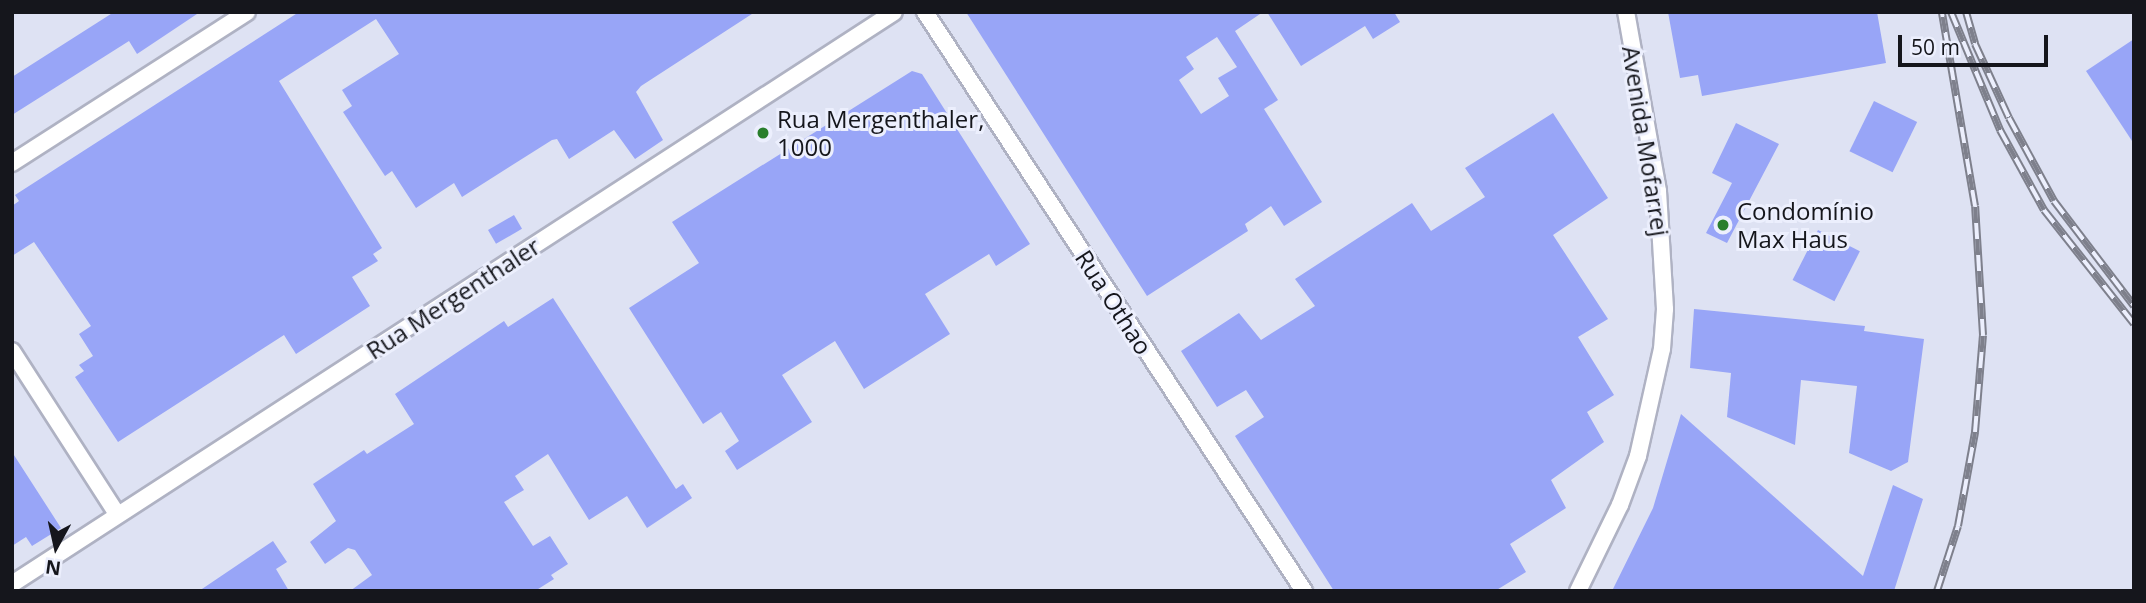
<!DOCTYPE html>
<html>
<head>
<meta charset="utf-8">
<style>
  body { margin:0 }
  #map { position:relative; width:2146px; height:603px; overflow:hidden; background:#dee2f3; font-family:"Open Sans",sans-serif }
  div>[style] { position:absolute }
  .building>* { inset:0; background:#98a5f7; transform-origin:0 0 }
  .roads { filter:drop-shadow(2px 0 #afb2c3) drop-shadow(-2px 0 #afb2c3) drop-shadow(0 2px #afb2c3) drop-shadow(0 -2px #afb2c3) }
  .street>* { height:16px; margin:-8px; padding:0 8px; transform-origin:8px; border-radius:8px; background:#fff }
  .rail>* { height:8px; margin-top:-4px; transform-origin:0; background:repeating-linear-gradient(90deg,#eceffd 0 16px,#7e808c 0 32px); box-sizing:border-box; border-block:2px solid #7e808c }
  .dots>* { width:19px; height:19px; translate:-50% -50%; box-sizing:border-box; border:4px solid #eceffd; border-radius:50% }
  span { translate:-50% -50%; white-space:nowrap; text-align:center; line-height:1.15; -webkit-text-stroke:6px #eceffd; paint-order:stroke }
  .poi-label { font-size:24px; color:#15161c }
  .left { translate:0 -50%; text-align:left }
  .street-label { font-size:24px; color:#15161c }
  .frame { position:absolute; inset:0; border:14px solid #15161c; pointer-events:none }
  .north { position:absolute; left:21px; top:512px; width:70px; height:70px; -webkit-text-stroke:5px #eceffd; paint-order:stroke; rotate:188deg; font-size:19px; font-weight:700; line-height:28px; text-align:center; color:#15161c }
  .north::after { content:''; display:block; margin:auto; width:24px; height:32px; background:#15161c; clip-path:polygon(50% 0,100% 100%,50% 72%,0 100%) }
  .scale { position:absolute; left:1898px; top:35px; width:150px; height:32px; box-sizing:border-box; border:4px solid #15161c; border-top:0; padding-left:9px; font-size:21px; line-height:24px; white-space:nowrap; color:#15161c; -webkit-text-stroke:5px #eceffd; paint-order:stroke }
</style>
</head>
<body>
<div id="map">
  <div class="building">
    <div style="clip-path:polygon(114px 12px,200px 12px,137px 54px,129px 41px,12px 115px,12px 77px)"></div>
    <div style="clip-path:polygon(299px 12px,755px 12px,641px 86px,636px 92px,663px 140px,635px 159px,614px 130px,569px 159px,557px 139px,552px 140px,462px 197px,454px 183px,416px 208px,392px 171px,385px 176px,343px 112px,352px 106px,342px 90px,399px 54px,376px 19px,279px 81px,382px 248px,373px 254px,378px 261px,352px 277px,370px 306px,296px 354px,284px 335px,118px 442px,75px 377px,84px 371px,79px 365px,93px 356px,79px 334px,91px 326px,34px 242px,12px 256px,12px 206px,19px 201px,15px 195px)"></div>
    <div style="clip-path:polygon(evenodd,966px 12px,1263px 12px,1235px 31px,1278px 100px,1264px 109px,1322px 202px,1284px 226px,1271px 206px,1245px 224px,1248px 231px,1147px 296px,966px 12px,1217px 37px,1237px 67px,1218px 78px,1229px 96px,1201px 114px,1179px 80px,1194px 69px,1186px 57px,1217px 37px)"></div>
    <div style="clip-path:polygon(1267px 12px,1394px 12px,1400px 22px,1373px 39px,1365px 26px,1301px 66px)"></div>
    <div style="clip-path:polygon(1668px 12px,1877px 12px,1886px 63px,1702px 96px,1698px 75px,1680px 78px)"></div>
    <div style="clip-path:polygon(2134px 39px,2134px 144px,2086px 71px)"></div>
    <div style="clip-path:polygon(912px 71px,922px 74px,1030px 244px,996px 266px,989px 254px,925px 294px,950px 334px,864px 389px,835px 341px,782px 375px,812px 422px,737px 470px,725px 451px,739px 441px,721px 412px,703px 424px,629px 308px,699px 263px,672px 222px)"></div>
    <div style="left:1874px;top:101px;width:48px;height:56px;rotate:26deg"></div>
    <div style="clip-path:polygon(1553px 113px,1608px 198px,1553px 235px,1608px 319px,1578px 337px,1614px 395px,1587px 412px,1604px 442px,1551px 480px,1566px 508px,1510px 544px,1526px 572px,1495px 591px,1334px 591px,1235px 436px,1264px 417px,1246px 390px,1217px 407px,1181px 351px,1239px 313px,1261px 340px,1315px 306px,1295px 279px,1412px 203px,1431px 231px,1485px 197px,1465px 168px)"></div>
    <div style="clip-path:polygon(1736px 123px,1779px 144px,1727px 243px,1706px 233px,1732px 183px,1712px 173px)"></div>
    <div style="left:514px;top:215px;width:16px;height:30px;rotate:60deg"></div>
    <div style="left:1818px;top:230px;width:47px;height:56px;rotate:27deg"></div>
    <div style="clip-path:polygon(553px 298px,676px 489px,683px 484px,692px 498px,647px 528px,627px 496px,589px 520px,548px 454px,515px 476px,524px 490px,504px 502px,533px 546px,550px 536px,568px 564px,551px 575px,554px 579px,535px 591px,350px 591px,372px 575px,355px 550px,348px 548px,325px 564px,310px 542px,336px 521px,313px 484px,364px 450px,367px 454px,414px 424px,395px 394px,504px 321px,508px 327px)"></div>
    <div style="clip-path:polygon(1694px 309px,1865px 326px,1864px 331px,1924px 339px,1908px 462px,1891px 471px,1849px 453px,1857px 386px,1801px 380px,1795px 445px,1727px 417px,1731px 373px,1690px 368px)"></div>
    <div style="clip-path:polygon(1681px 414px,1863px 576px,1893px 485px,1923px 499px,1894px 591px,1612px 591px,1653px 508px)"></div>
    <div style="clip-path:polygon(12px 452px,61px 528px,32px 546px,26px 537px,12px 546px)"></div>
    <div style="clip-path:polygon(273px 541px,287px 562px,276px 569px,289px 591px,199px 591px)"></div>
  </div>
  <div class="roads">
    <div class="street">
      <div style="left:925px;top:12px;width:692px;rotate:56.79deg"></div>
      <div style="left:12px;top:163px;width:279px;rotate:-32.7deg"></div>
      <div style="left:12px;top:351px;width:194px;rotate:57.2deg"></div>
      <div style="left:12px;top:584px;width:1051px;rotate:-32.96deg"></div>
      <div style="left:1578px;top:591px;width:96px;rotate:-64deg"></div>
      <div style="left:1620px;top:505px;width:52px;rotate:-69.8deg"></div>
      <div style="left:1638px;top:456px;width:110px;rotate:-77.4deg"></div>
      <div style="left:1662px;top:349px;width:40px;rotate:-85.7deg"></div>
      <div style="left:1665px;top:309px;width:118px;rotate:-93.4deg"></div>
      <div style="left:1658px;top:191px;width:182px;rotate:-100.1deg"></div>
    </div>
  </div>
  <div class="rail">
    <div style="left:1951px;top:12px;width:128px;rotate:67.4deg"></div>
    <div style="left:2000px;top:130px;width:91px;rotate:61.2deg"></div>
    <div style="left:2044px;top:210px;width:145px;rotate:51.7deg"></div>
    <div style="left:1966px;top:12px;width:33px;rotate:74deg"></div>
    <div style="left:1975px;top:44px;width:81px;rotate:65.3deg"></div>
    <div style="left:2009px;top:118px;width:94px;rotate:61.5deg"></div>
    <div style="left:2054px;top:201px;width:132px;rotate:52.7deg"></div>
    <div style="left:1937px;top:591px;width:68px;rotate:-72.1deg"></div>
    <div style="left:1958px;top:526px;width:96px;rotate:-79.7deg"></div>
    <div style="left:1975px;top:432px;width:97px;rotate:-85.3deg"></div>
    <div style="left:1983px;top:335px;width:129px;rotate:-93.5deg"></div>
    <div style="left:1975px;top:206px;width:197px;rotate:-99.7deg"></div>
  </div>
  <div class="dots">
    <div style="left:763px;top:133px;background:#297e2c"></div>
    <div style="left:1723px;top:225px;background:#297e2c"></div>
  </div>
  <div class="poi-label">
    <span class="left" style="left:777px;top:133px">Rua Mergenthaler,<br>1000</span>
    <span class="left" style="left:1737px;top:225px">Condomínio<br>Max Haus</span>
  </div>
  <div class="street-label">
    <span style="left:1646px;top:141px;rotate:81deg">Avenida Mofarrej</span>
    <span style="left:453px;top:298px;rotate:-33deg">Rua Mergenthaler</span>
    <span style="left:1114px;top:302px;rotate:57deg">Rua Othao</span>
  </div>
  <div class="frame"></div>
  <div class="north">N</div>
  <div class="scale">50 m</div>
</div>
</body>
</html>
